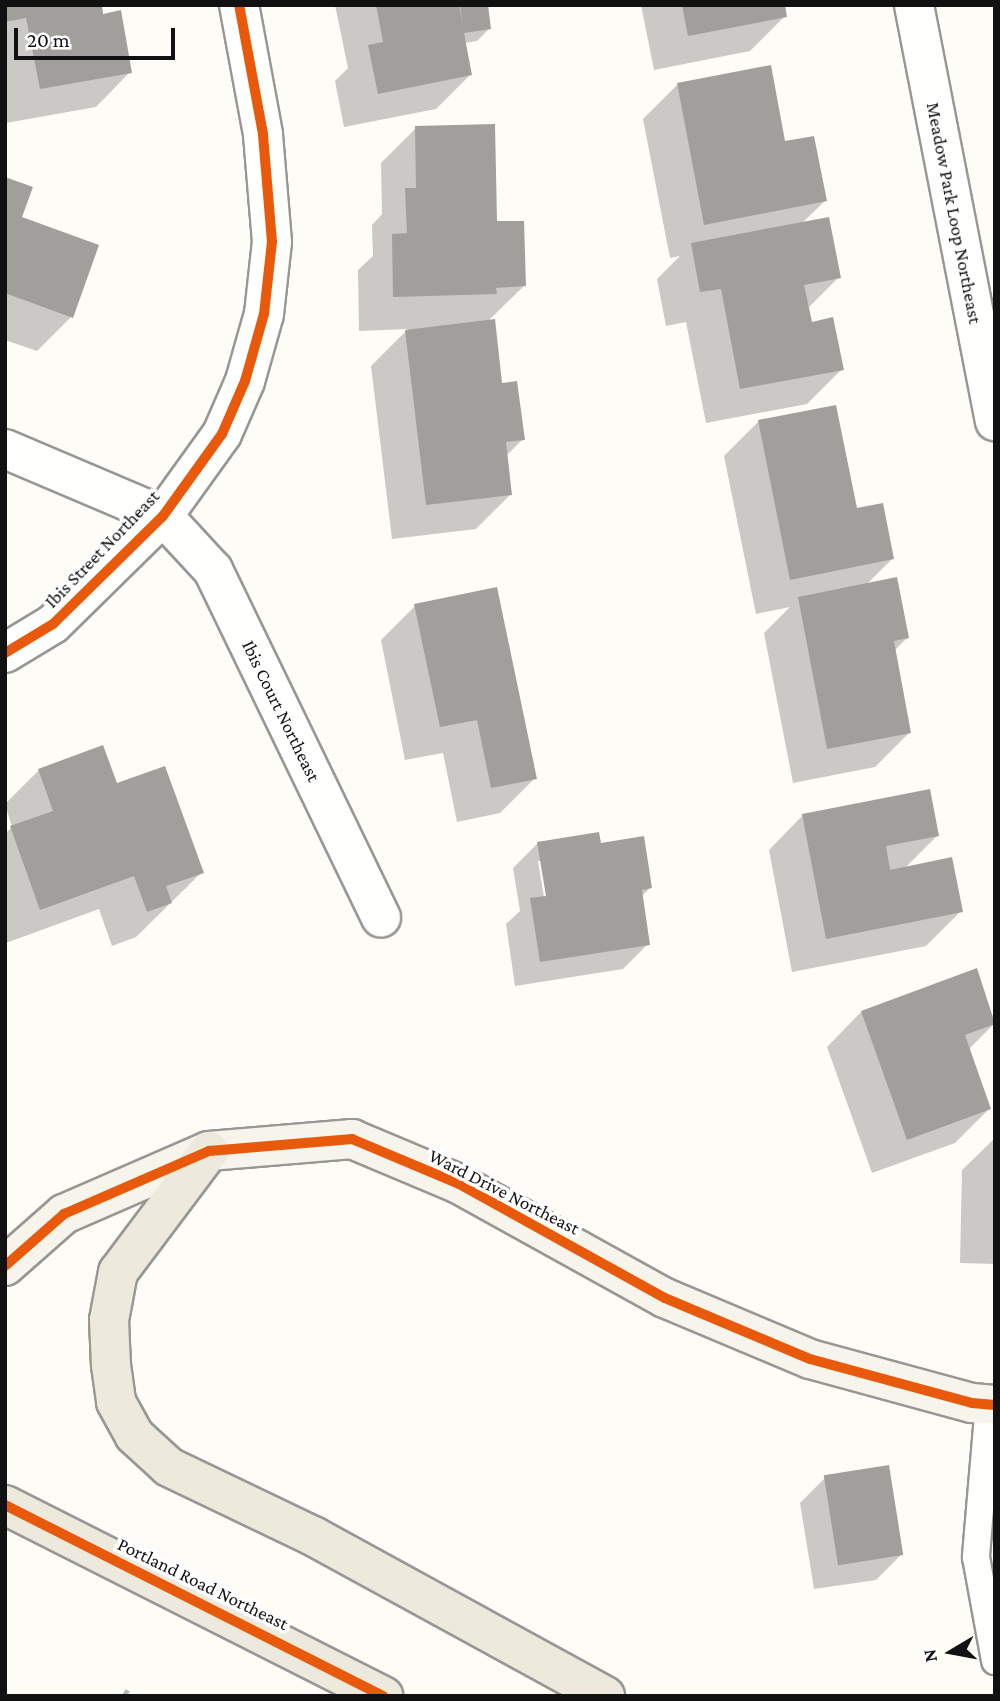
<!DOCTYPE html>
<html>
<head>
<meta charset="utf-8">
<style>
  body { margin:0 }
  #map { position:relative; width:1000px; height:1701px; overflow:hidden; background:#fdfcf7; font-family:"Crimson Pro",serif }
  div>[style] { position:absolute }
  .shadow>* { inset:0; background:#0003 }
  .building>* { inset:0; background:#a19f9c; transform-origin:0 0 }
  .path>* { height:4.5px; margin-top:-2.25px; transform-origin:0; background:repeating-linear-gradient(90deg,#b9b9b8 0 7px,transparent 0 10.5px) }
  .roads { filter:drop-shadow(2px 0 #979795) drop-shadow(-2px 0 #979795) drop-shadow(0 2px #979795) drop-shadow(0 -2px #979795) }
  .lane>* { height:26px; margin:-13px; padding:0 13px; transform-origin:13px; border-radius:13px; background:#fffffe }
  .street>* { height:38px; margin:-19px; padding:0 19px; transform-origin:19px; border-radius:19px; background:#fffffe }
  .secondary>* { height:38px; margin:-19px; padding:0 19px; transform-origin:19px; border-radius:19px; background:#f6f4eb }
  .primary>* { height:38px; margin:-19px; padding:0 19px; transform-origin:19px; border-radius:19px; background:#ede9dc }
  .cycleway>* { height:10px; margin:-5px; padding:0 5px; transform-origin:5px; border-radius:5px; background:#e8590c }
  span { translate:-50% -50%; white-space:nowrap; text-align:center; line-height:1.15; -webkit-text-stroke:7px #fff; paint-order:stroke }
  .street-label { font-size:19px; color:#111 }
  .frame { position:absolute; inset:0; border:7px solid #111; pointer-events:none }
  .north { position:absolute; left:916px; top:1617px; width:70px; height:70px; -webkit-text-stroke:5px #fff; paint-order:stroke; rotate:260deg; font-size:19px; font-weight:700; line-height:28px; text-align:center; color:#111 }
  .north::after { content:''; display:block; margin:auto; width:24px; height:32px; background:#111; clip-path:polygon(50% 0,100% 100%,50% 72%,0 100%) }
  .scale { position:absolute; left:14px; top:28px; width:161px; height:32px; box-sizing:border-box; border:4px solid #111; border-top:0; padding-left:9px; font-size:21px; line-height:24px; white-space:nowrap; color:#111; -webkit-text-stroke:5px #fff; paint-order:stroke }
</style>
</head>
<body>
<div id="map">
  <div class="shadow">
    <div style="clip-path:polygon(5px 5px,102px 16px,130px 72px,96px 107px,6px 123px)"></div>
    <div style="clip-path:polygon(335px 5px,487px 5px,490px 28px,477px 41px,464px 43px,471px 74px,436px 109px,344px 127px,335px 81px,348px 68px)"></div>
    <div style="clip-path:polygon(641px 5px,783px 5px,785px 16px,750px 51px,654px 70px)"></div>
    <div style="clip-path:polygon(678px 84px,784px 143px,825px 201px,801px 224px,839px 277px,807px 309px,810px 324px,842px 369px,807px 404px,706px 423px,686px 322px,666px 326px,657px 279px,680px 256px,670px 258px,643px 119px)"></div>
    <div style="clip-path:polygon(416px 128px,496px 223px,524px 286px,488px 321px,501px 385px,523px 439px,506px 456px,510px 495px,476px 529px,392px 539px,371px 366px,408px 329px,359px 331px,358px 270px,373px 256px,372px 225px,382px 214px,381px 163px)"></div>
    <div style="clip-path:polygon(5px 179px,20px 218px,71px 317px,37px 351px,5px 340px)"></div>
    <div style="clip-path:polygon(759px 421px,856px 510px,892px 559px,866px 585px,907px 638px,894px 651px,909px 733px,875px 767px,793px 783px,764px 633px,790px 607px,756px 614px,724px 456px)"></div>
    <div style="clip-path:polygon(415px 606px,535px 778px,500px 813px,457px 822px,443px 753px,405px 760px,381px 640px)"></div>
    <div style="clip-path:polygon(39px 770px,116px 785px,202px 872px,136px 937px,112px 946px,99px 909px,6px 943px,5px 834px,12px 827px,5px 804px)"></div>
    <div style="clip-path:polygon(803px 815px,938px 835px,904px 869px,961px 911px,926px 946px,792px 972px,769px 850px)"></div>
    <div style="clip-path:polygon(evenodd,538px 843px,599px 845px,650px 888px,642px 896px,648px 944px,623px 969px,515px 986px,506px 924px,520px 911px,513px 868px,538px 843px,538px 861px,542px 861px,549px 904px,545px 904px,538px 861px)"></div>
    <div style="clip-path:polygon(976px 970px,995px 1023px,968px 1050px,989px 1109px,955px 1143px,872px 1173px,827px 1047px,861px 1012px)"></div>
    <div style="clip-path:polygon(995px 1138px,995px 1264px,960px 1263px,962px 1170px)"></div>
    <div style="clip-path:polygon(825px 1478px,901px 1555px,876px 1580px,814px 1589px,800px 1503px)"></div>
  </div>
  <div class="building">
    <div style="clip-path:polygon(5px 5px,102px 5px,103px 14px,121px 10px,132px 73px,40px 89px,26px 18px,5px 22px)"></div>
    <div style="clip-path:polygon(376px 5px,459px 5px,463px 25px,460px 5px,488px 5px,491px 29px,464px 33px,472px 75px,378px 94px,368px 45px,383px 42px)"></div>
    <div style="clip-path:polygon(682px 5px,785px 5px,787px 17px,688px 36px)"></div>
    <div style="clip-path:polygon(771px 65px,785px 141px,814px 136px,827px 201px,704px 225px,677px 83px)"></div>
    <div style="clip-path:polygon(495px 124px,497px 221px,524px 221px,526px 286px,496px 288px,497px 294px,393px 297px,392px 234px,407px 233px,405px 188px,416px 188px,415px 126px)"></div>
    <div style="clip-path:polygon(5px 177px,33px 187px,22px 217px,99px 245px,73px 318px,5px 293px)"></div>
    <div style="clip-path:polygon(829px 217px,841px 278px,804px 285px,812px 322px,833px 317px,844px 370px,740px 389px,721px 289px,700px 292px,691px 243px)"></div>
    <div style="clip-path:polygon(495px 319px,502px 383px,517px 381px,525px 440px,506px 442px,512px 495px,426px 505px,405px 330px)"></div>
    <div style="clip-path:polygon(836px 405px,857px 508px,883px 503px,894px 559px,790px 580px,758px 420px)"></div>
    <div style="clip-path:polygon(897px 577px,909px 638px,894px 641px,911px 733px,827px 749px,798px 597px)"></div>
    <div style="clip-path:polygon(497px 587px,537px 779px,491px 788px,477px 720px,440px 727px,414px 604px)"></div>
    <div style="clip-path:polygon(103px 745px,117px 783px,165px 766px,204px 873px,166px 886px,172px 903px,147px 912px,134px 876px,40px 910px,10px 826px,53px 811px,38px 769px)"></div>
    <div style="clip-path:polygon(930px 789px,939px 836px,886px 846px,890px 870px,952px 857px,963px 912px,826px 939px,802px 814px)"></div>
    <div style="clip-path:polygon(599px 832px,601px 843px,644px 836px,652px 888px,642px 890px,650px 945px,540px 962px,530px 898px,546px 896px,537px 842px)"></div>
    <div style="clip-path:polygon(977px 968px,995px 1024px,965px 1035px,991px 1109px,907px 1140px,861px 1011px)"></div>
    <div style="left:889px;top:1465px;width:91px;height:66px;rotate:81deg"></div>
  </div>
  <div class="path">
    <div style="left:124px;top:1696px;width:10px;rotate:-61deg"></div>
  </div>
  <div class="roads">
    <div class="lane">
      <div style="left:989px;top:1404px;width:154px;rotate:94.9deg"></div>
      <div style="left:976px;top:1557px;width:106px;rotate:79.6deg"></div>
    </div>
    <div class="street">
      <div style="left:914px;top:5px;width:424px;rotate:79deg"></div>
      <div style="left:5px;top:449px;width:172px;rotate:23deg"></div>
      <div style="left:163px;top:516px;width:74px;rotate:47.2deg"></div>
      <div style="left:213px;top:570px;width:386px;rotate:64.2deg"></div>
      <div style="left:5px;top:653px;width:56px;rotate:-31.1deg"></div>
      <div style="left:53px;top:624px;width:154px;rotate:-44.5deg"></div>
      <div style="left:163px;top:516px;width:101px;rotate:-54.3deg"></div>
      <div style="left:222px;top:434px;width:58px;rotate:-66.5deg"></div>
      <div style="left:245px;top:381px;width:70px;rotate:-74.2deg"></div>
      <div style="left:264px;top:314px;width:72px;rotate:-83.7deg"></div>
      <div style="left:272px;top:242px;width:108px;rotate:-94.8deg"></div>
      <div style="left:263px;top:134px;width:131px;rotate:-100.5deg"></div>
    </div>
    <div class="secondary">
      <div style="left:5px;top:1266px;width:79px;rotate:-41.4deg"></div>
      <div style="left:64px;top:1214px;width:158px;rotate:-23.5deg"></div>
      <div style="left:209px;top:1151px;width:144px;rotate:-4.8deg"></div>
      <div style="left:352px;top:1139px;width:116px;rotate:22.8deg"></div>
      <div style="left:459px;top:1184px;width:235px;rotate:29deg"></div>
      <div style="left:665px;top:1298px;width:157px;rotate:22.8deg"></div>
      <div style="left:810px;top:1359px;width:168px;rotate:15.2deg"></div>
      <div style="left:972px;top:1403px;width:23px;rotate:5deg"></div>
    </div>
    <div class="primary">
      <div style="left:209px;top:1151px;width:151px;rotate:126.9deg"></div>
      <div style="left:118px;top:1272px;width:49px;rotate:100.6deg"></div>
      <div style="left:109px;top:1320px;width:45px;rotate:87.5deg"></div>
      <div style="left:111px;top:1365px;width:37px;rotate:82deg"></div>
      <div style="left:116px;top:1402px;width:38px;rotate:61deg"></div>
      <div style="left:134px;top:1435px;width:47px;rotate:42.4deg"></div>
      <div style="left:169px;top:1467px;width:160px;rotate:25.6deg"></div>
      <div style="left:313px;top:1536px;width:333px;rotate:28.7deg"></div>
      <div style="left:5px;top:1505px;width:424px;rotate:26.8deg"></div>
    </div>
  </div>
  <div class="cycleway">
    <div style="left:5px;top:653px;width:56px;rotate:-31.1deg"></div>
    <div style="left:53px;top:624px;width:154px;rotate:-44.5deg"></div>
    <div style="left:163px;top:516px;width:101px;rotate:-54.3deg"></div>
    <div style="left:222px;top:434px;width:58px;rotate:-66.5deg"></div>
    <div style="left:245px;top:381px;width:70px;rotate:-74.2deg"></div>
    <div style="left:264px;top:314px;width:72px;rotate:-83.7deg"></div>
    <div style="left:272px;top:242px;width:108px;rotate:-94.8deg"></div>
    <div style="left:263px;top:134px;width:131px;rotate:-100.5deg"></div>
    <div style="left:5px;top:1266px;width:79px;rotate:-41.4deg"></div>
    <div style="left:64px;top:1214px;width:158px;rotate:-23.5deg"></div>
    <div style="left:209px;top:1151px;width:144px;rotate:-4.8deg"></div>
    <div style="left:352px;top:1139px;width:116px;rotate:22.8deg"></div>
    <div style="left:459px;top:1184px;width:235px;rotate:29deg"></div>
    <div style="left:665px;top:1298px;width:157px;rotate:22.8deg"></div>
    <div style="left:810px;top:1359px;width:168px;rotate:15.2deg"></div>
    <div style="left:972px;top:1403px;width:23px;rotate:5deg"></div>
    <div style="left:5px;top:1505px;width:424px;rotate:26.8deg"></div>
  </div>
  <div class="street-label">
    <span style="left:954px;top:213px;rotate:79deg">Meadow Park Loop Northeast</span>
    <span style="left:102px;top:549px;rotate:-46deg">Ibis Street Northeast</span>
    <span style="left:281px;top:711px;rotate:64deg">Ibis Court Northeast</span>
    <span style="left:504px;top:1192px;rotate:27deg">Ward Drive Northeast</span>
    <span style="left:203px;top:1584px;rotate:26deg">Portland Road Northeast</span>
  </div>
  <div class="frame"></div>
  <div class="north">N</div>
  <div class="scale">20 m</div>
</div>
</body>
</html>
